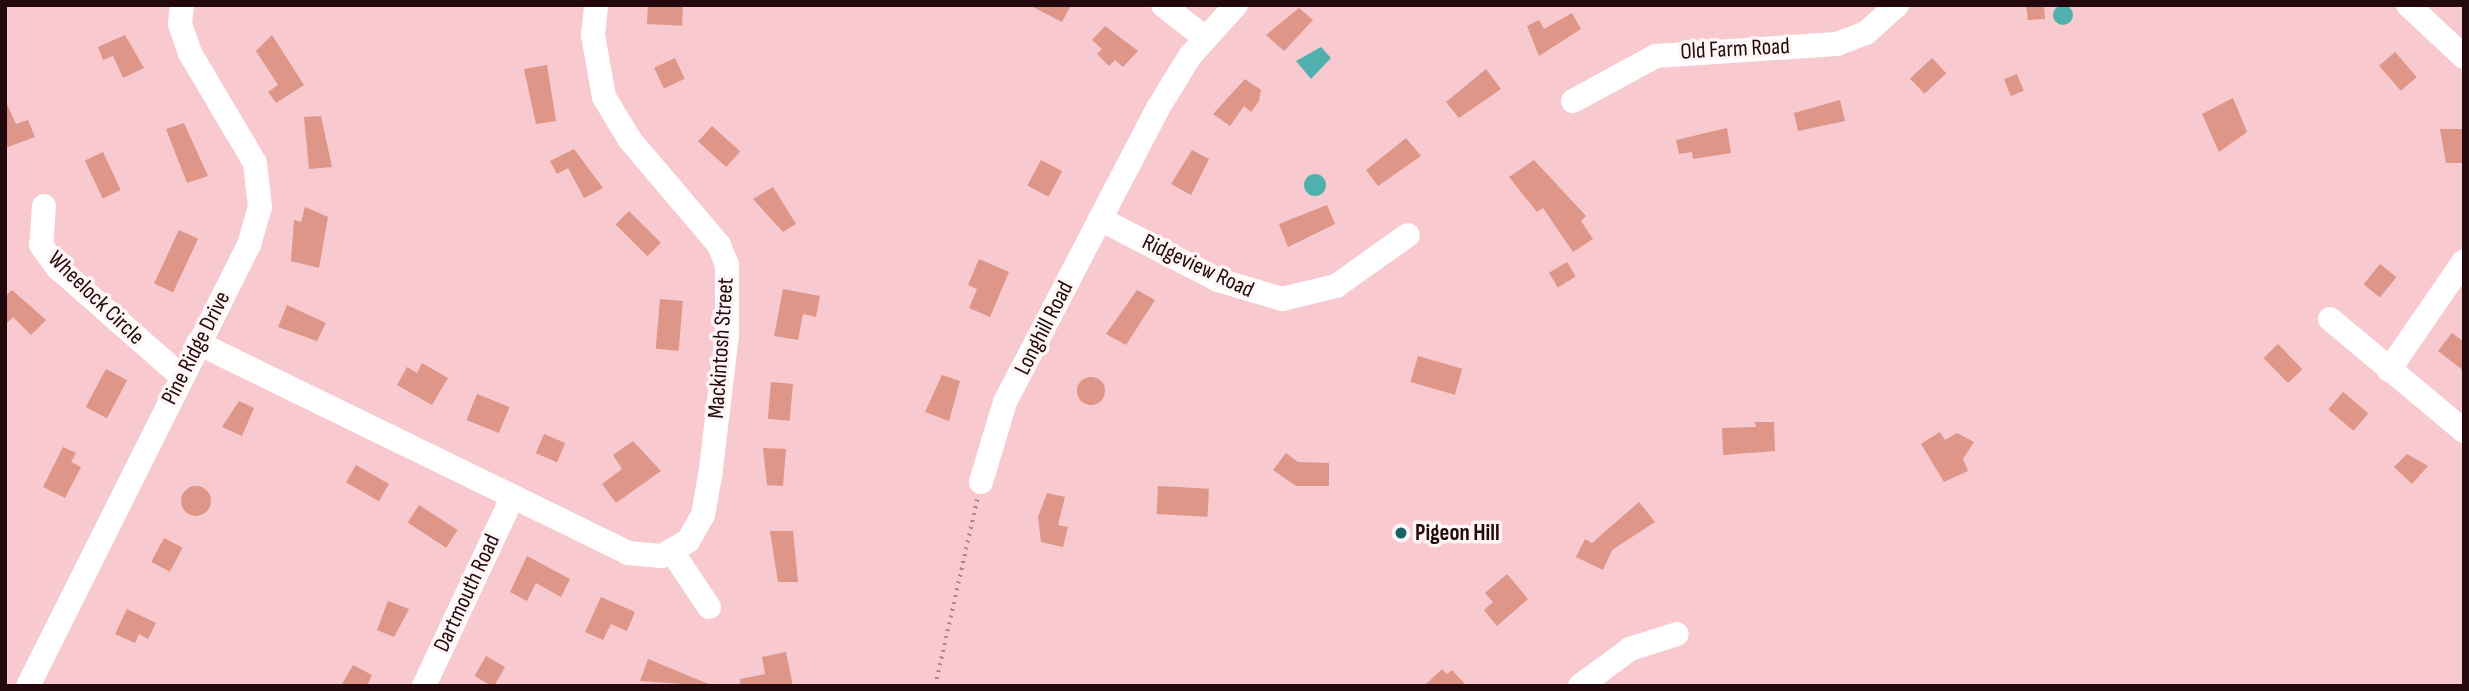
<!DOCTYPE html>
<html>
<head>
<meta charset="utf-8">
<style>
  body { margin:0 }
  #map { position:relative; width:2469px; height:691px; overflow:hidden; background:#f8c9ce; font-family:"Sofia Sans Condensed",sans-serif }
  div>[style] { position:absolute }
  .water>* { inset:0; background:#50b0ad }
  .round { border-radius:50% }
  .building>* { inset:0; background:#dd9687; transform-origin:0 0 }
  .path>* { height:3.5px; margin-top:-1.75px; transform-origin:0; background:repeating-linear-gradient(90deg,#ae868b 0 2px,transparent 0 7px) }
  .minor>* { height:24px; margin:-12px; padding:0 12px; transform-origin:12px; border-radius:12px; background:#fff }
  .dots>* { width:19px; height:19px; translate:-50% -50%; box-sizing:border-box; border:4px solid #fef6f6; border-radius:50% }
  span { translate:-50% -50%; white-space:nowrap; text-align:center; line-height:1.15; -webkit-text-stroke:7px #fef6f6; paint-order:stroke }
  .street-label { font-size:23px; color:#23090d }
  .poi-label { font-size:23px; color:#23090d; font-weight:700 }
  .left { translate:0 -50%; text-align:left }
  .frame { position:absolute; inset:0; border:7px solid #23090d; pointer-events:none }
</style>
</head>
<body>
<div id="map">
  <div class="water">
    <div class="round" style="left:2053px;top:5px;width:20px;height:20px"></div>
    <div style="clip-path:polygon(1321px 47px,1331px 58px,1311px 79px,1296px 61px)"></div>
    <div class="round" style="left:1304px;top:174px;width:22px;height:22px"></div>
  </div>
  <div class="building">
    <div style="left:648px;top:5px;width:35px;height:19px;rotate:3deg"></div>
    <div style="clip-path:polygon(1029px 5px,1071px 5px,1062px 22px)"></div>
    <div style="clip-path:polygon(2026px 5px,2044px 5px,2045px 19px,2028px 20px)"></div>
    <div style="clip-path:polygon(1299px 8px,1313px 20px,1284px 51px,1266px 35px)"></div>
    <div style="clip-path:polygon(1572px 13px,1581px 29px,1539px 56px,1527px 26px,1539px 20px,1544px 29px)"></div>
    <div style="clip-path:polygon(1105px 26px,1138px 51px,1123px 67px,1115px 60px,1109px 66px,1097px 54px,1102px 49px,1092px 40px)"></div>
    <div style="clip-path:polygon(125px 35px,144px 68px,123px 78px,113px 56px,103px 60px,98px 47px)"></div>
    <div style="clip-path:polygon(272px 35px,304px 85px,276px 103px,268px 92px,278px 85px,256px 51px)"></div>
    <div style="left:2395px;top:52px;width:33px;height:21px;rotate:49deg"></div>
    <div style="left:675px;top:58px;width:23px;height:23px;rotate:65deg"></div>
    <div style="left:1932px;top:58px;width:21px;height:30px;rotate:47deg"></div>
    <div style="clip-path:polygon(547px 65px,556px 121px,536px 124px,524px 69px)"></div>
    <div style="clip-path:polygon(1486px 69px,1501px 89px,1459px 118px,1446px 102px)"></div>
    <div style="left:2017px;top:74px;width:18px;height:14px;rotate:68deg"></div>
    <div style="clip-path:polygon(1245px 79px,1261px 90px,1259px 101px,1251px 112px,1244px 106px,1230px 126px,1213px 114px)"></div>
    <div style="clip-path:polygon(2233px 98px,2247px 132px,2219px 152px,2202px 114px)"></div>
    <div style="clip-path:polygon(5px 100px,16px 124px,28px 120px,35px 137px,5px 148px)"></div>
    <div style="clip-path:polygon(1840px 100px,1845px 121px,1798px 131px,1794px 113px)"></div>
    <div style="clip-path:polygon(321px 116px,332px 167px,309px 169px,304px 117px)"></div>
    <div style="clip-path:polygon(184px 123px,208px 176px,187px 183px,166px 129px)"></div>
    <div style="left:712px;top:126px;width:38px;height:21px;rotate:42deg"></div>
    <div style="clip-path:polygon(1727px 128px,1731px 153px,1693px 159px,1692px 152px,1679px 154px,1676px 140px)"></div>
    <div style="clip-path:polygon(2440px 129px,2464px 129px,2464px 163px,2446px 163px)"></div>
    <div style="clip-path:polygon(1406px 138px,1421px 156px,1378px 186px,1366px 170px)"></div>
    <div style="clip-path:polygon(574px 149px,603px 188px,584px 198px,568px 168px,557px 174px,550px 161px)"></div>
    <div style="clip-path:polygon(1192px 150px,1209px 159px,1191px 195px,1171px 184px)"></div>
    <div style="left:103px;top:152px;width:42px;height:20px;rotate:65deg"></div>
    <div style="left:1041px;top:160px;width:24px;height:29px;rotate:28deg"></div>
    <div style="clip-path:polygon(1534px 160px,1586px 216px,1581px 221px,1593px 239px,1573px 252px,1543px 208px,1537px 212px,1509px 177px)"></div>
    <div style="clip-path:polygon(773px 187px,796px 224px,783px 232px,753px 199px)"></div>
    <div style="clip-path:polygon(1327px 205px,1335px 224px,1288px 247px,1279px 224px)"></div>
    <div style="clip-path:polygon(305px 207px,328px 217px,319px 268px,291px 261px,294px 220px,301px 222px)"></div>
    <div style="left:629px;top:211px;width:45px;height:19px;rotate:45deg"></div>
    <div style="left:179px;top:230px;width:21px;height:59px;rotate:25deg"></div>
    <div style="clip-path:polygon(979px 259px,1009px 272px,990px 317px,969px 308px,977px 289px,968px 285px)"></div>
    <div style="left:1567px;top:262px;width:17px;height:21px;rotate:59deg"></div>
    <div style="left:2380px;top:264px;width:21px;height:26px;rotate:39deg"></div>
    <div style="clip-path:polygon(783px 289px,820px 296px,816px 317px,803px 314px,798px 340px,774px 336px)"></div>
    <div style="clip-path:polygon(12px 290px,46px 320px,31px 335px,13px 317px,5px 325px,5px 296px)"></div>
    <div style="clip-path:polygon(1137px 290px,1155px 300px,1126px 345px,1106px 334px)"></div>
    <div style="left:660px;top:299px;width:23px;height:50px;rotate:5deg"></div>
    <div style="clip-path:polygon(287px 305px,326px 323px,317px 341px,278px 327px)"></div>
    <div style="clip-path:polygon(2452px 333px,2464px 342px,2464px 371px,2438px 351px)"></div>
    <div style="left:2278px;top:344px;width:35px;height:20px;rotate:46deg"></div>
    <div style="left:1418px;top:356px;width:46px;height:27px;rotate:16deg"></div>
    <div style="clip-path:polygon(422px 363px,448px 378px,432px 405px,397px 385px,407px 367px,417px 373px)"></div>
    <div style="left:106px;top:369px;width:24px;height:43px;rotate:28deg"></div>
    <div style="clip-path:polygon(942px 375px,960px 381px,949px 421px,925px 412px)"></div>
    <div class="round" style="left:1077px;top:377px;width:28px;height:28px"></div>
    <div style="left:771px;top:382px;width:22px;height:37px;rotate:5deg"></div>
    <div style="left:2343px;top:392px;width:33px;height:23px;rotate:40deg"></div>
    <div style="left:477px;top:394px;width:35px;height:28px;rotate:22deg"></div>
    <div style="clip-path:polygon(239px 401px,254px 408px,242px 436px,222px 427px)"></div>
    <div style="clip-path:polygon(1755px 422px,1774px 422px,1775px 451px,1723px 455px,1722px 428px,1756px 427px)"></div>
    <div style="clip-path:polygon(1940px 432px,1945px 440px,1957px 433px,1974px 442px,1963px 459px,1968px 471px,1944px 482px,1921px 444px)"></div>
    <div style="left:544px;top:434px;width:23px;height:21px;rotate:23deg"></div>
    <div style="clip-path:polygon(633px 441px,661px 471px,616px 503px,602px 484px,622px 469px,613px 455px)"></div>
    <div style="clip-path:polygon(63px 447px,76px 453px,71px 462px,81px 467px,65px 498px,43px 487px)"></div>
    <div style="clip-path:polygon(763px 448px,786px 449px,783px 486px,767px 485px)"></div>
    <div style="clip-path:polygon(1286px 453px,1298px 462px,1329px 463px,1329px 486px,1296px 486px,1273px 470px)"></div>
    <div style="clip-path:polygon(2407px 454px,2428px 466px,2412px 484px,2394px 467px)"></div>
    <div style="left:356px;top:465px;width:38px;height:20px;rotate:30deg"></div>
    <div style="left:1158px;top:486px;width:51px;height:28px;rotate:3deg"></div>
    <div class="round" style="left:181px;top:486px;width:30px;height:30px"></div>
    <div style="clip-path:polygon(1047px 493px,1065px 497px,1058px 525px,1068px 527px,1063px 547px,1041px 542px,1038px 517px)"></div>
    <div style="clip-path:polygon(1639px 502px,1655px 522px,1612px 550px,1603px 570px,1576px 557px,1585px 539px,1592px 543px)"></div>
    <div style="left:419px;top:505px;width:46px;height:21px;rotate:33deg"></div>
    <div style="clip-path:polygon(770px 531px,793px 531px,798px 582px,778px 582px)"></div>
    <div style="left:164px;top:538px;width:21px;height:27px;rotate:28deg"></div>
    <div style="clip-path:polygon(527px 556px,570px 579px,561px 597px,536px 583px,527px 601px,510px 592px)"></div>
    <div style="clip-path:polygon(1507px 574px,1528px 599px,1497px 626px,1484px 610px,1493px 602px,1485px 593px)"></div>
    <div style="clip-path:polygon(601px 597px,635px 612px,627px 631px,611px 624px,603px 640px,585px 632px)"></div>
    <div style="clip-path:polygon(388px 601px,409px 609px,394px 637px,377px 630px)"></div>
    <div style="clip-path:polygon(127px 609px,156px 623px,148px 639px,139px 634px,135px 643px,115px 634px)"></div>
    <div style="clip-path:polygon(786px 652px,793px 686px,740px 686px,740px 679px,765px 674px,762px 657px)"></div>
    <div style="left:486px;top:656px;width:22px;height:23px;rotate:30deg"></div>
    <div style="clip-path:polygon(648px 659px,711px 685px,711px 686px,640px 681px)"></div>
    <div style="clip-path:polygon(353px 665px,372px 675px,367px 686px,341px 686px)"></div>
    <div style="clip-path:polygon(1442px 669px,1447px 674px,1452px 670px,1467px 686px,1424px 686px)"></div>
  </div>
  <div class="path">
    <div style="left:935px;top:686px;width:191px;rotate:-77.3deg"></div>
  </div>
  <div class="minor">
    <div style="left:1163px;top:5px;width:53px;rotate:38.2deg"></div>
    <div style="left:2408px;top:5px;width:76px;rotate:42.9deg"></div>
    <div style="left:1573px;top:101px;width:94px;rotate:-28.5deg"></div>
    <div style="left:1656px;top:56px;width:181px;rotate:-3.8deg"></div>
    <div style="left:1837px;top:44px;width:31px;rotate:-21deg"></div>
    <div style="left:1866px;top:33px;width:42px;rotate:-42.1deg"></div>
    <div style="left:44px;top:206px;width:39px;rotate:94deg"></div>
    <div style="left:41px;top:245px;width:29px;rotate:54deg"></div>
    <div style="left:58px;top:268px;width:164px;rotate:41.3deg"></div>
    <div style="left:1100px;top:219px;width:133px;rotate:27.3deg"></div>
    <div style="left:1218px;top:280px;width:67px;rotate:16.5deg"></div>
    <div style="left:1282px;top:299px;width:56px;rotate:-13.5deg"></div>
    <div style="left:1336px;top:286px;width:88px;rotate:-35.3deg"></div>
    <div style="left:2330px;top:319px;width:175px;rotate:39.9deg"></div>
    <div style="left:198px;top:343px;width:479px;rotate:26deg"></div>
    <div style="left:628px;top:553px;width:34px;rotate:5deg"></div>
    <div style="left:662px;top:556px;width:30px;rotate:-30deg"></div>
    <div style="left:688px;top:541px;width:30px;rotate:-60deg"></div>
    <div style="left:703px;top:515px;width:39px;rotate:-80deg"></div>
    <div style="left:710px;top:477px;width:143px;rotate:-83.2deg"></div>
    <div style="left:727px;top:335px;width:70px;rotate:-90deg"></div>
    <div style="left:727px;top:265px;width:22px;rotate:-112deg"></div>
    <div style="left:719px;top:245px;width:138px;rotate:-130.3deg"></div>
    <div style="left:630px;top:140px;width:50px;rotate:-121.2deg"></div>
    <div style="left:604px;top:97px;width:63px;rotate:-100.1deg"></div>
    <div style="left:593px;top:35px;width:30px;rotate:-84deg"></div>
    <div style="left:2389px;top:370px;width:132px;rotate:-55.5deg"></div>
    <div style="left:981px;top:482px;width:84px;rotate:-73.3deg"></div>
    <div style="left:1005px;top:402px;width:331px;rotate:-62.5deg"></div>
    <div style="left:1158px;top:108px;width:61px;rotate:-58.4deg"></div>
    <div style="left:1190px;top:56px;width:69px;rotate:-48deg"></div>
    <div style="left:673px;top:553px;width:65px;rotate:56.3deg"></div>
    <div style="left:28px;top:686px;width:493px;rotate:-63.4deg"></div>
    <div style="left:249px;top:245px;width:40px;rotate:-74deg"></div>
    <div style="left:260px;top:207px;width:44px;rotate:-96.5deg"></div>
    <div style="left:255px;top:163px;width:128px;rotate:-120.6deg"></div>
    <div style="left:190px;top:53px;width:31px;rotate:-109deg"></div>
    <div style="left:180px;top:24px;width:19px;rotate:-84deg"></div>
    <div style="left:424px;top:686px;width:205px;rotate:-64.9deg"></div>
    <div style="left:1580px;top:686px;width:62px;rotate:-36.5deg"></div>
    <div style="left:1630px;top:649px;width:49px;rotate:-17.7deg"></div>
  </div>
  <div class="dots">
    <div style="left:1401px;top:533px;background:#176563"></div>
  </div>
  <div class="street-label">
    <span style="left:1735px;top:49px;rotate:-3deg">Old Farm Road</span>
    <span style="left:1198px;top:266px;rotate:25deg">Ridgeview Road</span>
    <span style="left:96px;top:298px;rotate:44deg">Wheelock Circle</span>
    <span style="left:1044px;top:328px;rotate:-63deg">Longhill Road</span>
    <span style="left:196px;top:348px;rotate:-63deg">Pine Ridge Drive</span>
    <span style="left:721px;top:348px;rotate:-86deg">Mackintosh Street</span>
    <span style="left:467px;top:593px;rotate:-65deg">Dartmouth Road</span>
  </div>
  <div class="poi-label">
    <span class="left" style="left:1415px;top:533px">Pigeon Hill</span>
  </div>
  <div class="frame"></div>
</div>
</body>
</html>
